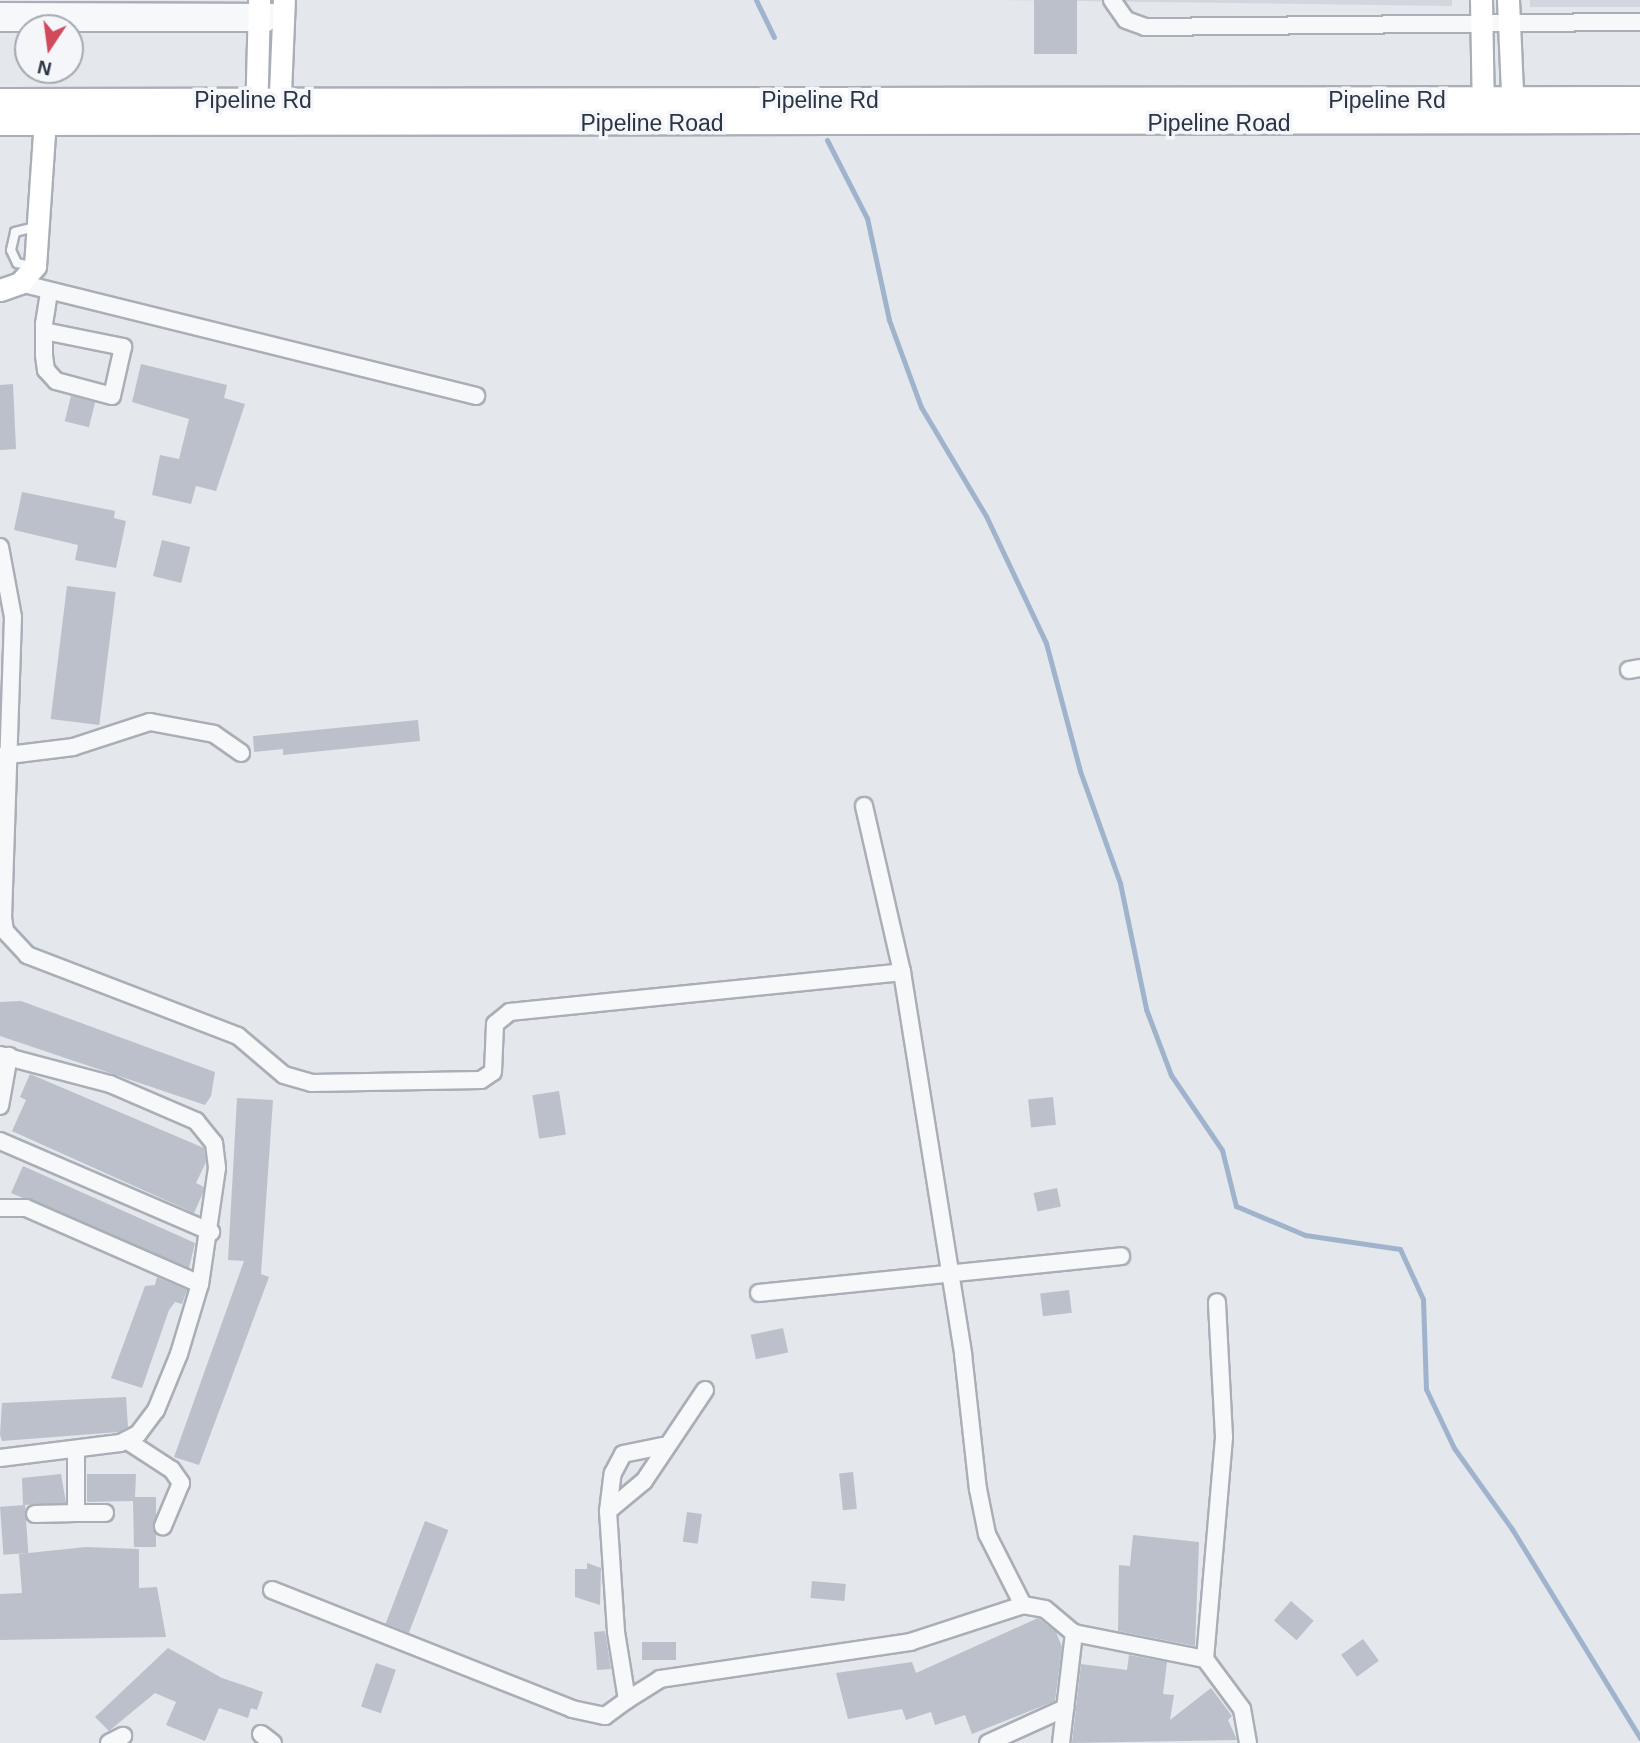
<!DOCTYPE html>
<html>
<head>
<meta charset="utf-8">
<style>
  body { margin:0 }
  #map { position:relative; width:1640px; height:1743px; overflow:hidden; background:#e4e7ec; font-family:Helvetica,sans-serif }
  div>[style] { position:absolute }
  .built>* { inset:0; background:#d2d6de; transform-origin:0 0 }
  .stream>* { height:5px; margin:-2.5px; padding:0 2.5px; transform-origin:2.5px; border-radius:2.5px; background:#9fb4cc }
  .building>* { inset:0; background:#bbc0ca; transform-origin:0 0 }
  .roads { filter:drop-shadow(2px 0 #a9aeb7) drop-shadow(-2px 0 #a9aeb7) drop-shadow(0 2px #a9aeb7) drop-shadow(0 -2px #a9aeb7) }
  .lane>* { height:8px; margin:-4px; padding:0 4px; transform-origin:4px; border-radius:4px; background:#f7f8fa }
  .street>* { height:16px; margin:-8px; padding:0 8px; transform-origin:8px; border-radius:8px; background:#f7f8fa }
  .secondary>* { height:21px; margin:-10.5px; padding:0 10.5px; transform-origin:10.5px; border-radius:10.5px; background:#fff }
  .primary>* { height:24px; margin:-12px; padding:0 12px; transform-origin:12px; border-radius:12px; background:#fff }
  span { translate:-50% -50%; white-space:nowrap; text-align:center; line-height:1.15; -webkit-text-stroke:7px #f4f6f9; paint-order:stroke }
  .street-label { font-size:23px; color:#2b3445 }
  .north { position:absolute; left:14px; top:14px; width:70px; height:70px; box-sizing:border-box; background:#f4f6f9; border:2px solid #a4a8b1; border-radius:50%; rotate:193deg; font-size:19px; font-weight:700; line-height:28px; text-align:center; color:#2b3445 }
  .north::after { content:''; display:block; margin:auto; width:24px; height:32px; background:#d1495b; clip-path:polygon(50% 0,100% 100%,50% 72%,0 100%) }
</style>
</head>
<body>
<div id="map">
  <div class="built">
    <div style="clip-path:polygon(1004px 0,1452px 0,1452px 6px)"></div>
    <div style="left:1530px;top:0;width:110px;height:7px"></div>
  </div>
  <div class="stream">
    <div style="left:756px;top:0;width:41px;rotate:64.1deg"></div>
    <div style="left:827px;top:140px;width:88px;rotate:62.9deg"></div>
    <div style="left:867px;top:218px;width:104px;rotate:77.8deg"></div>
    <div style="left:889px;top:320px;width:93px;rotate:69.8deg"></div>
    <div style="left:921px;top:407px;width:127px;rotate:59.2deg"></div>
    <div style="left:986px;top:516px;width:140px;rotate:64.7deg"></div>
    <div style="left:1046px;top:643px;width:132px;rotate:75.1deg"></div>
    <div style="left:1080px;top:771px;width:119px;rotate:70.3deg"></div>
    <div style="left:1120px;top:883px;width:129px;rotate:78.3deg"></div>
    <div style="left:1146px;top:1009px;width:71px;rotate:69.3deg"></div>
    <div style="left:1171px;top:1075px;width:91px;rotate:55.8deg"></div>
    <div style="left:1222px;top:1150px;width:58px;rotate:76deg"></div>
    <div style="left:1236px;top:1206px;width:75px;rotate:22.8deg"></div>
    <div style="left:1305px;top:1235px;width:96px;rotate:8.4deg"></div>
    <div style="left:1400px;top:1249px;width:55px;rotate:65.3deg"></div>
    <div style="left:1423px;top:1299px;width:90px;rotate:88.1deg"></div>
    <div style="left:1426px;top:1389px;width:65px;rotate:64.6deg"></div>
    <div style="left:1454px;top:1448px;width:100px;rotate:54.4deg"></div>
    <div style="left:1512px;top:1529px;width:245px;rotate:58.5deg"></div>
  </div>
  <div class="building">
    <div style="left:1034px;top:0;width:43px;height:54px"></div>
    <div style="clip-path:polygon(141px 364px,227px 385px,224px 398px,245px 404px,216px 491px,196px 486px,191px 504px,152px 495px,160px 455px,179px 459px,189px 419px,132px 402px)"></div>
    <div style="clip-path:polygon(13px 384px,16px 449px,0 450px,0 385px)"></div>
    <div style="left:71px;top:396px;width:25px;height:26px;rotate:14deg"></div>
    <div style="clip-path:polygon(22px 492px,115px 511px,114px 518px,126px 521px,116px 568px,75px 560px,78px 545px,14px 530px)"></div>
    <div style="left:162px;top:540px;width:29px;height:37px;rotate:14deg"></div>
    <div style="left:67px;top:586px;width:49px;height:134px;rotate:7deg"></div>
    <div style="clip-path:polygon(418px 720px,420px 741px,283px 755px,283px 749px,254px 752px,253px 736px)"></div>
    <div style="clip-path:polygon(21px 1001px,215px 1072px,211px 1096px,205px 1105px,0 1036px,0 1002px)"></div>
    <div style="clip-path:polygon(30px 1074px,204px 1148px,206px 1162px,196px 1183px,204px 1187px,203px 1193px,194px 1213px,12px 1131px,26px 1100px,20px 1097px)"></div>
    <div style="left:559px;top:1091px;width:44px;height:27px;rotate:81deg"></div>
    <div style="left:1053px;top:1097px;width:28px;height:25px;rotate:84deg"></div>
    <div style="clip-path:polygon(237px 1098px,273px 1100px,261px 1274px,269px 1277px,199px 1465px,174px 1457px,244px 1261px,228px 1260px)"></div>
    <div style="clip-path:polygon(23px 1166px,195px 1243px,189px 1268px,11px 1193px)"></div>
    <div style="left:1057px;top:1188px;width:19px;height:24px;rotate:78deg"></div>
    <div style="clip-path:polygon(157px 1277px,187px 1290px,182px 1304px,175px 1302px,169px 1310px,142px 1388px,111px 1378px,145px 1286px,155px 1285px)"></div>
    <div style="left:1069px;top:1290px;width:23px;height:29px;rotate:83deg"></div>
    <div style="left:783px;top:1328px;width:25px;height:33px;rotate:78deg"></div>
    <div style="clip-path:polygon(126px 1397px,128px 1427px,119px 1432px,2px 1441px,0 1435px,2px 1403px)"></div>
    <div style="left:853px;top:1472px;width:37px;height:14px;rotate:84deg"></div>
    <div style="clip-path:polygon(61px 1474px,66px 1503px,23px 1505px,22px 1478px)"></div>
    <div style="clip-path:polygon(87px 1474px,136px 1474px,135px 1497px,156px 1497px,156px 1547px,134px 1547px,133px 1501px,87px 1502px)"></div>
    <div style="left:25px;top:1505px;width:48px;height:25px;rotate:86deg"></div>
    <div style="left:687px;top:1512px;width:15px;height:30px;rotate:8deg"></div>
    <div style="left:425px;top:1521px;width:25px;height:110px;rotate:21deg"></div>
    <div style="clip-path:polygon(1133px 1535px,1199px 1542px,1195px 1646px,1118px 1631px,1119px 1565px,1130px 1566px)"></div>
    <div style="clip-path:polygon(86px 1547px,139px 1549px,139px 1588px,157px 1587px,166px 1637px,0 1640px,0 1594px,22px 1593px,19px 1554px)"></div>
    <div style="clip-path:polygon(587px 1563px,601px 1568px,600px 1605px,575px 1597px,575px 1569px,587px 1569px)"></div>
    <div style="left:812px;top:1581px;width:34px;height:17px;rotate:5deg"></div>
    <div style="left:1291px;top:1601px;width:30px;height:26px;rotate:41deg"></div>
    <div style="clip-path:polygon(1038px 1618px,1056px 1632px,1062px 1647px,1055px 1701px,972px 1734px,965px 1715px,935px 1725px,931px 1712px,906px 1720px,902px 1709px,848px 1719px,836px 1673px,912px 1662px,916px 1673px)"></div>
    <div style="clip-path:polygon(605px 1631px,611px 1669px,597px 1670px,594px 1632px)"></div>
    <div style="left:1363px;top:1639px;width:27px;height:27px;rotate:54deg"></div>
    <div style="left:676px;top:1642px;width:18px;height:34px;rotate:90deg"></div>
    <div style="clip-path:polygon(168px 1648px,222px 1678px,263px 1692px,257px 1710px,251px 1708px,248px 1718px,219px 1708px,205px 1741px,166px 1725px,176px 1702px,155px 1693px,109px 1731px,95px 1717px)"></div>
    <div style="clip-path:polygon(1129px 1655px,1167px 1662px,1163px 1694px,1174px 1695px,1170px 1720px,1211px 1688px,1232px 1716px,1228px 1720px,1237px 1740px,1072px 1743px,1081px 1664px,1127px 1670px)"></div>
    <div style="left:376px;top:1663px;width:21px;height:46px;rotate:19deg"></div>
  </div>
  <div class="roads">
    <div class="lane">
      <div style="left:32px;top:266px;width:15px;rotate:-169deg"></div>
      <div style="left:17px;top:263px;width:14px;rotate:-115deg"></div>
      <div style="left:11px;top:250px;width:18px;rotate:-77deg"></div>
      <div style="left:15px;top:232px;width:21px;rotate:-14deg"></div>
    </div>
    <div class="street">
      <div style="left:1112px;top:0;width:24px;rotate:55deg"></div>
      <div style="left:1126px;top:20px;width:20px;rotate:20deg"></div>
      <div style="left:1145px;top:27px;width:495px;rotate:-0.6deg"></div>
      <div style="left:0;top:11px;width:284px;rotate:0.2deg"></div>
      <div style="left:0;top:23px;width:267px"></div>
      <div style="left:20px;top:283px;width:470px;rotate:13.9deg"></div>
      <div style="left:44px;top:331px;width:81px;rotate:11.4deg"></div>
      <div style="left:123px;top:347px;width:50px;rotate:102.7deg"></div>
      <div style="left:112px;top:396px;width:58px;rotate:-165deg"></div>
      <div style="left:56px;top:381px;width:15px;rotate:-132deg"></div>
      <div style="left:46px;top:370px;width:15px;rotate:-98deg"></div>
      <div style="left:44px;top:355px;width:31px;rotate:-90deg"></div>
      <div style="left:44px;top:324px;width:33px;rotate:-81deg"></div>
      <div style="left:0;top:547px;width:71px;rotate:79.5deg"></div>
      <div style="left:13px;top:617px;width:300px;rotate:91.9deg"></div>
      <div style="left:3px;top:917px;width:14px;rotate:82deg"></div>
      <div style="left:5px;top:931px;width:33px;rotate:47deg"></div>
      <div style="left:27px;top:955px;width:226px;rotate:21deg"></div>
      <div style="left:238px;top:1036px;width:60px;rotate:40.3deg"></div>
      <div style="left:284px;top:1075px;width:29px;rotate:16deg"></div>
      <div style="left:312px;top:1083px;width:169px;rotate:-1deg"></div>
      <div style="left:481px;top:1080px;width:14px;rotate:-34deg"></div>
      <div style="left:493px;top:1072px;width:48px;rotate:-87.6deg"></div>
      <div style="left:495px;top:1024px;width:19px;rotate:-39deg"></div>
      <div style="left:510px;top:1012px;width:394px;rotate:-5.8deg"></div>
      <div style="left:1629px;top:670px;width:11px;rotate:-10deg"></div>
      <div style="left:1px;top:756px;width:73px;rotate:-7.1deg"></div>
      <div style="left:73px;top:747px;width:81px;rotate:-18deg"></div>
      <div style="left:150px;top:722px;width:65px;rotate:10.6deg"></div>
      <div style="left:214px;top:734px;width:33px;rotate:35deg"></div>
      <div style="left:864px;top:806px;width:170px;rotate:77.1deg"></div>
      <div style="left:902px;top:972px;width:387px;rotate:80.9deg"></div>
      <div style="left:963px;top:1354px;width:136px;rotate:83.7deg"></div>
      <div style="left:978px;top:1489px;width:46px;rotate:78.7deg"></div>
      <div style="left:987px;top:1534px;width:80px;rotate:63.1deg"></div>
      <div style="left:0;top:1055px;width:114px;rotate:14.8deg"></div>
      <div style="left:110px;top:1084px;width:94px;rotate:23.3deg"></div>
      <div style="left:196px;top:1121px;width:28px;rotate:51deg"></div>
      <div style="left:214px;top:1143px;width:25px;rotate:83deg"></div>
      <div style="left:217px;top:1168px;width:117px;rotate:98.3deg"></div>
      <div style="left:200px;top:1284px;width:73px;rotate:106.7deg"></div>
      <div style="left:179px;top:1354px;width:61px;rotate:112.3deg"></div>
      <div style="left:156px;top:1410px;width:30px;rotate:127deg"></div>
      <div style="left:138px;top:1434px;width:20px;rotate:153deg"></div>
      <div style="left:120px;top:1443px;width:121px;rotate:172.9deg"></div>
      <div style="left:0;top:1106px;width:51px;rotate:-79.8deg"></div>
      <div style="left:0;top:1141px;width:230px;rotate:23.3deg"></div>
      <div style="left:0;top:1208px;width:26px"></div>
      <div style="left:26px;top:1208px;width:190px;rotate:23.6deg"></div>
      <div style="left:759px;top:1293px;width:364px;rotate:-5.8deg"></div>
      <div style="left:705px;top:1390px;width:110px;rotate:123.8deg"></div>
      <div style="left:644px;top:1481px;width:47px;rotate:140.2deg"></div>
      <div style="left:608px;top:1511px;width:121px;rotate:86.2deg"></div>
      <div style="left:616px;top:1632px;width:69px;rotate:80.8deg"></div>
      <div style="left:627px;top:1700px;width:39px;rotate:-32deg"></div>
      <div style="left:660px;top:1679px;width:253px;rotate:-8.4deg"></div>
      <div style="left:910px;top:1642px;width:119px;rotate:-18.1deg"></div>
      <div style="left:1023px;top:1605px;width:22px;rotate:10deg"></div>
      <div style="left:1045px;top:1609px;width:38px;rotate:40deg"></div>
      <div style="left:1074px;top:1633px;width:111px;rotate:96.7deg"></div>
      <div style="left:126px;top:1440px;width:55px;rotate:33.1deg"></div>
      <div style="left:172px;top:1470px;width:16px;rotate:55deg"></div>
      <div style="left:181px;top:1483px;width:47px;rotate:112.7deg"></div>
      <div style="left:76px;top:1450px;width:63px;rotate:90deg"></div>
      <div style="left:76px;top:1513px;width:29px"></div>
      <div style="left:608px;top:1511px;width:38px;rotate:-83deg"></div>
      <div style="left:613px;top:1473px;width:21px;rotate:-62deg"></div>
      <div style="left:623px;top:1454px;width:41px;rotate:-11.3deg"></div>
      <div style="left:35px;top:1514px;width:41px;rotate:-1.4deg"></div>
      <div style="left:272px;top:1590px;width:323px;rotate:21.6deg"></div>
      <div style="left:572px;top:1709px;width:34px;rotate:12deg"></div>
      <div style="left:605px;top:1716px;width:27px;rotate:-36deg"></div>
      <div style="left:1074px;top:1633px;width:134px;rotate:11.2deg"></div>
      <div style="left:1205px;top:1659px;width:62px;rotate:53.5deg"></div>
      <div style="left:1242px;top:1709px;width:35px;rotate:80deg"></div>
      <div style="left:1205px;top:1659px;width:223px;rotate:-85.1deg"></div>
      <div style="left:1224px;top:1437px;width:135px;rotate:-93deg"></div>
      <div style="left:261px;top:1734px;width:15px;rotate:37deg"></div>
      <div style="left:109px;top:1743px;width:16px;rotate:-27deg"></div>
      <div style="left:988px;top:1743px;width:85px;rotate:-24.4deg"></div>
    </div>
    <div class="secondary">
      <div style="left:1481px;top:0;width:115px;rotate:89deg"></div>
      <div style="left:1508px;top:0;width:113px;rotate:87.5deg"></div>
      <div style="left:279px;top:117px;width:117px;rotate:-87.6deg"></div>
      <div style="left:256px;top:118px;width:118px;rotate:-88.5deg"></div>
      <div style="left:0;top:290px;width:21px;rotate:-19deg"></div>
      <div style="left:20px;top:283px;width:23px;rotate:-49deg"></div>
      <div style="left:35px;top:266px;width:160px;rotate:-86.1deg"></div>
    </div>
    <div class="primary">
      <div style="left:0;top:101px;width:1640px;rotate:-0.07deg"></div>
      <div style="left:0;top:123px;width:1640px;rotate:-0.07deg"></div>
    </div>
  </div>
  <div class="street-label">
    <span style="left:253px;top:100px">Pipeline Rd</span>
    <span style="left:820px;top:100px">Pipeline Rd</span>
    <span style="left:1387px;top:100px">Pipeline Rd</span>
    <span style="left:652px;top:123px">Pipeline Road</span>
    <span style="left:1219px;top:123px">Pipeline Road</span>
  </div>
  <div class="north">N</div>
</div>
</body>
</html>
